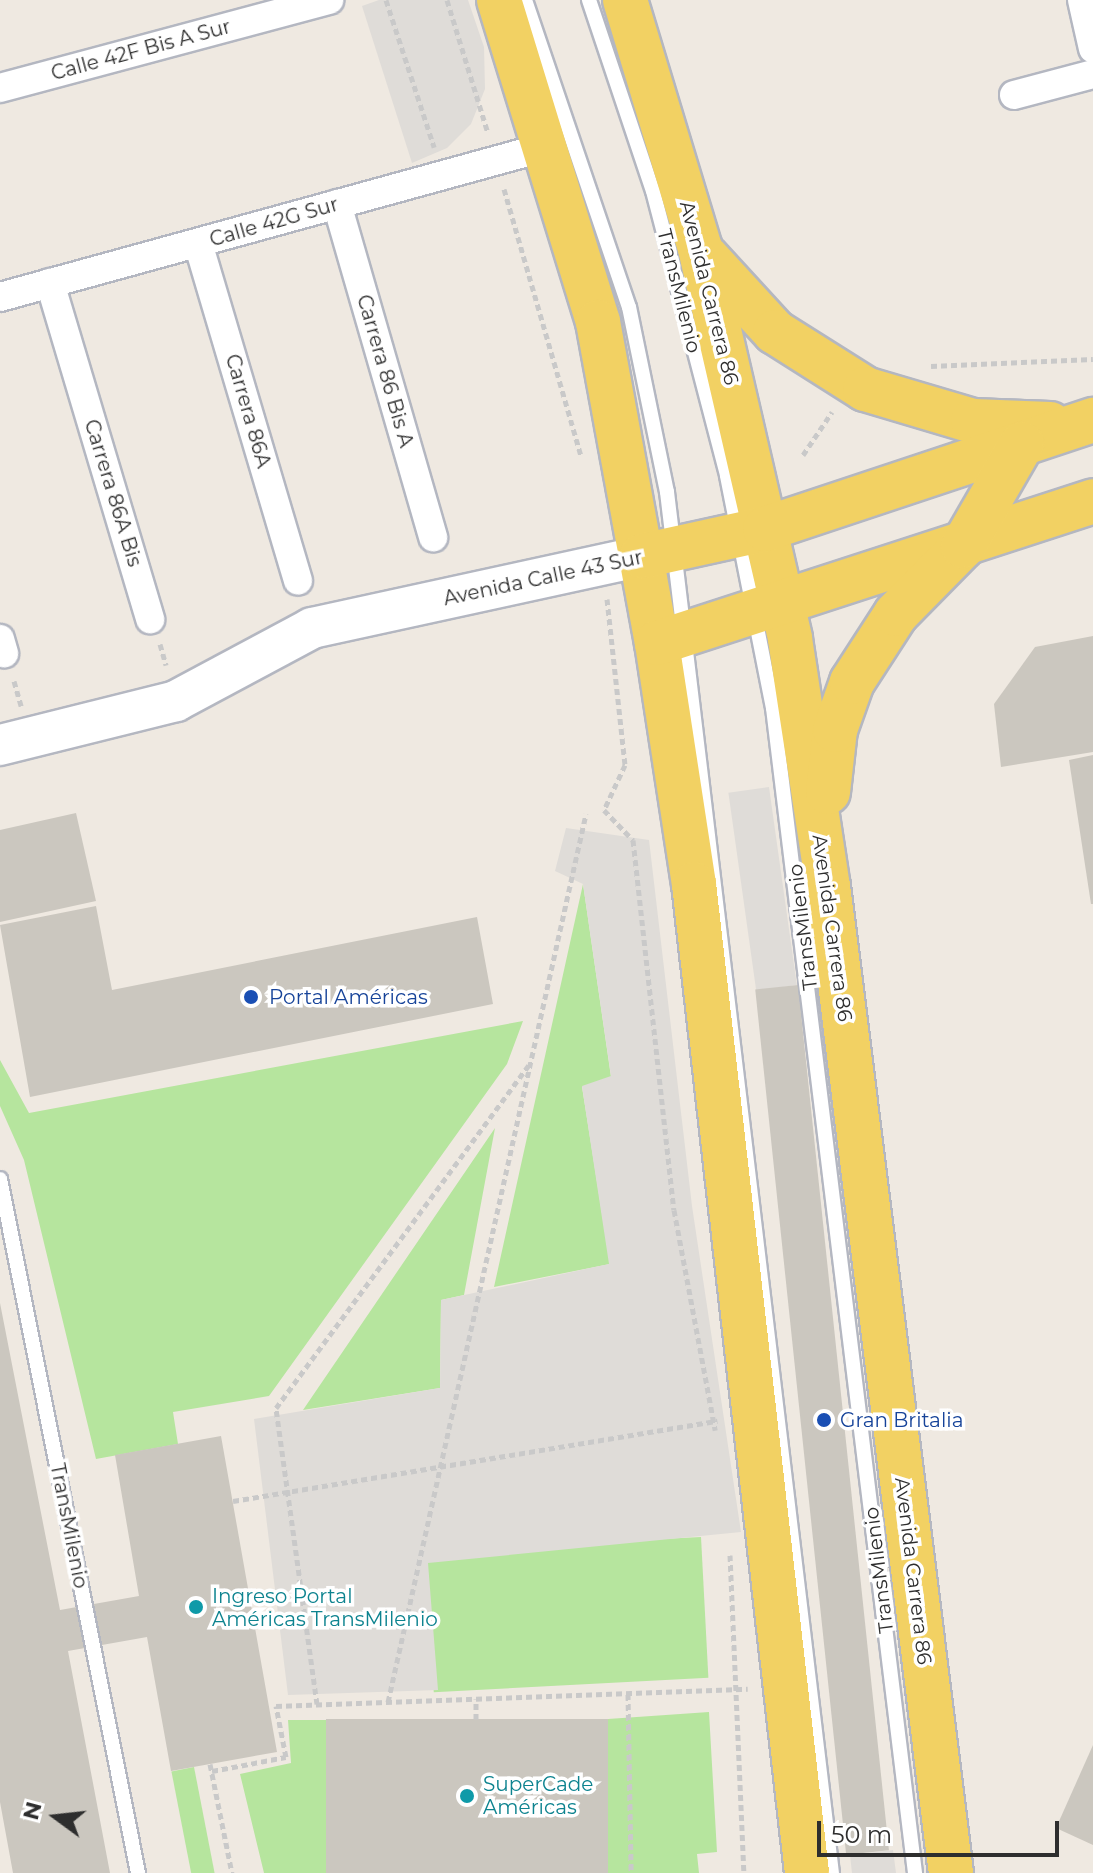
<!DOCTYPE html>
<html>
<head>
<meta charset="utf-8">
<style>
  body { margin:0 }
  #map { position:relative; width:1093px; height:1873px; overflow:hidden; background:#efe9e1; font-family:Montserrat,sans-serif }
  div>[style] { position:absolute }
  .green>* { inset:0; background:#b6e59e; transform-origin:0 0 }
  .plaza>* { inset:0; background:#dfdcd8; transform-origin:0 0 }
  .building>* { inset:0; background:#cbc7bf; transform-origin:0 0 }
  .path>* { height:5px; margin-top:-2.5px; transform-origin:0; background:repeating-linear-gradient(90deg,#c9c9c9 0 6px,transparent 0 10px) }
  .roads { filter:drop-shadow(2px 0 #b4b7c1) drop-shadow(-2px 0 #b4b7c1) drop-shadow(0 2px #b4b7c1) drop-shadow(0 -2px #b4b7c1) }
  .service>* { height:14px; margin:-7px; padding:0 7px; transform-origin:7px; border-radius:7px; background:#fff }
  .minor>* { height:28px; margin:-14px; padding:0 14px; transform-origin:14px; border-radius:14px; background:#fff }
  .secondary>* { height:40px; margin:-20px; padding:0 20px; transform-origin:20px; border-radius:20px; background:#fff }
  .primary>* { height:44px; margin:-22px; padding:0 22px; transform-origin:22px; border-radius:22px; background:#f2d163 }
  .dots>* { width:22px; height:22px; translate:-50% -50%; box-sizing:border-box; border:4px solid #fff; border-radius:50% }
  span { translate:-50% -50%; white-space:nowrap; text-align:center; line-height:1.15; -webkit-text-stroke:7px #fff; paint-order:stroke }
  .street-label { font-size:20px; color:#2e2e2e }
  .transit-label { font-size:20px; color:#164399 }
  .left { translate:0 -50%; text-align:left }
  .culture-label { font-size:20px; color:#0d838f }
  .north { position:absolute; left:16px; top:1777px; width:80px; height:80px; -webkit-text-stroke:6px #fff; paint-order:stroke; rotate:285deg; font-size:22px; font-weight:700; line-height:32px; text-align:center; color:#2e2e2e }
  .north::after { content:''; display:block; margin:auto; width:28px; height:36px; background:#2e2e2e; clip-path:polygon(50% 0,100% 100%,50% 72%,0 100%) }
  .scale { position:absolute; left:817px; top:1821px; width:242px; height:36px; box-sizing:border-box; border:4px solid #2e2e2e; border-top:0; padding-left:10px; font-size:24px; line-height:28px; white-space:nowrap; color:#2e2e2e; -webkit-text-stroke:6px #fff; paint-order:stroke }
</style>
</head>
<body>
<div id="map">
  <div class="green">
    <div style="clip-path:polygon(583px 884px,611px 1077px,582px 1087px,610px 1264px,494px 1287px)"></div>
    <div style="clip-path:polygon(523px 1021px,507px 1064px,269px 1396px,173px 1412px,178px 1444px,96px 1459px,24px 1160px,0 1106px,0 1060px,29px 1113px)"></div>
    <div style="clip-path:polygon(495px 1128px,464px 1295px,441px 1300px,440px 1388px,303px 1410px)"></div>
    <div style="left:701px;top:1537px;width:141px;height:275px;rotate:87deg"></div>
    <div style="clip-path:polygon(709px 1712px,717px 1852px,697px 1854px,699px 1873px,608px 1873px,608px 1719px)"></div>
    <div style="clip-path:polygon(288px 1720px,326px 1720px,326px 1873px,264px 1873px,240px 1774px,291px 1763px)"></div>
    <div style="left:194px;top:1767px;width:108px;height:23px;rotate:79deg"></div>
  </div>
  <div class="plaza">
    <div style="clip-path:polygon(379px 0,468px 0,484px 47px,485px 89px,471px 124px,447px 148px,412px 163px,362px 6px)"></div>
    <div style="left:769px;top:787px;width:200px;height:41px;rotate:82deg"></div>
    <div style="clip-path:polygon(566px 828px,649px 840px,692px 1206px,741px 1532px,428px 1563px,438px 1690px,288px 1695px,254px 1419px,440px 1388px,441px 1300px,609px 1264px,582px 1086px,611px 1076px,583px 884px,555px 871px)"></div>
    <div style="clip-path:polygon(893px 1850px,896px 1873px,852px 1873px,850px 1855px)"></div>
  </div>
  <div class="building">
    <div style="clip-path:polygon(1093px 636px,1093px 752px,1001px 767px,994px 704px,1035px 647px)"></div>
    <div style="clip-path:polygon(1093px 755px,1093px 904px,1091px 904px,1069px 760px)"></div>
    <div style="clip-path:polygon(76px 813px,96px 901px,0 922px,0 830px)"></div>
    <div style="clip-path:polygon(96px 906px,112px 990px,477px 917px,493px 1004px,30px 1097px,0 925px)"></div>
    <div style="left:798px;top:985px;width:870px;height:43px;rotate:84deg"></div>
    <div style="clip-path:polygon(0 1303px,60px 1610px,139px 1596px,115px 1455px,221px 1436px,277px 1752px,171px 1771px,147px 1637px,68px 1651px,110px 1873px,13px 1873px,0 1802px)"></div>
    <div style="left:608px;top:1719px;width:154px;height:282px;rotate:90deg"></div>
    <div style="clip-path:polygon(1093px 1745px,1093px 1845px,1056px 1828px)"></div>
  </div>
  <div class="path">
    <div style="left:386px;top:0;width:155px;rotate:71.9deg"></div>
    <div style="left:447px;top:0;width:139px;rotate:72.9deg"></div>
    <div style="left:504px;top:189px;width:278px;rotate:73.9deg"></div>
    <div style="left:931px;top:366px;width:162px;rotate:-2.5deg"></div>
    <div style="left:803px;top:455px;width:52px;rotate:-56deg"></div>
    <div style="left:607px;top:599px;width:167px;rotate:83.8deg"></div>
    <div style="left:625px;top:765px;width:50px;rotate:115deg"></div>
    <div style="left:604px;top:810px;width:42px;rotate:46deg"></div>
    <div style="left:633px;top:840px;width:372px;rotate:83.7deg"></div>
    <div style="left:674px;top:1210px;width:224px;rotate:79.4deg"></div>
    <div style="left:160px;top:644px;width:22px;rotate:74deg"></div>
    <div style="left:14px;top:681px;width:26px;rotate:74deg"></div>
    <div style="left:233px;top:1501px;width:491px;rotate:-9.4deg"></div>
    <div style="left:730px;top:1555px;width:318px;rotate:87.5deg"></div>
    <div style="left:628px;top:1694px;width:179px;rotate:89deg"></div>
    <div style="left:388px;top:1702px;width:910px;rotate:-77.43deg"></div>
    <div style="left:317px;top:1704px;width:299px;rotate:-97.9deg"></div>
    <div style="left:276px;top:1408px;width:428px;rotate:-53.6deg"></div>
    <div style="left:476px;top:1719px;width:20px;rotate:-90deg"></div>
    <div style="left:210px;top:1764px;width:111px;rotate:78.6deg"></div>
    <div style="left:212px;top:1771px;width:75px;rotate:-10.7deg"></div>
    <div style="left:286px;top:1757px;width:52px;rotate:-101.1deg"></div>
    <div style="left:276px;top:1706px;width:472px;rotate:-2.1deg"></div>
  </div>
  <div class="roads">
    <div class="service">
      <div style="left:525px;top:0;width:324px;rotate:71.3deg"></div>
      <div style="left:629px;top:307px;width:189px;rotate:78.4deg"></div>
      <div style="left:667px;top:492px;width:1391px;rotate:83.19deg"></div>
      <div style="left:589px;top:0;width:201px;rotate:71.5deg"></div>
      <div style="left:653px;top:191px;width:294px;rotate:75.4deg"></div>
      <div style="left:727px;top:476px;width:237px;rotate:78.8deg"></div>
      <div style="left:773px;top:708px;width:1174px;rotate:83.05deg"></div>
      <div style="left:0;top:1179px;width:708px;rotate:78.75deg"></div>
    </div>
    <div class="minor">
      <div style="left:1082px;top:0;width:50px;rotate:77.3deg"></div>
      <div style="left:0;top:88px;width:341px;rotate:-15deg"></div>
      <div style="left:1014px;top:95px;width:82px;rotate:-14.9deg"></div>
      <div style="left:337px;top:204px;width:347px;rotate:73.9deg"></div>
      <div style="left:198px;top:243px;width:352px;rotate:73.5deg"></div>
      <div style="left:50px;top:283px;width:351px;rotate:73.4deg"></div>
      <div style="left:0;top:297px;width:569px;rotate:-15.38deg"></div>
      <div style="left:0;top:639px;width:15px;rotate:74deg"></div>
    </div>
    <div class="secondary">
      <div style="left:0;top:745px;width:181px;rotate:-14deg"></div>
      <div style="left:176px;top:701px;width:154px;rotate:-28.2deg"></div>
      <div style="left:312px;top:628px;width:338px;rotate:-12.3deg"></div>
    </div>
    <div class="primary">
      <div style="left:499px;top:0;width:337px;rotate:72.9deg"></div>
      <div style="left:598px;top:322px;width:326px;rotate:79.6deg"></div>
      <div style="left:657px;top:643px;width:244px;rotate:81.3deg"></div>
      <div style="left:694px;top:884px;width:995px;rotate:83.48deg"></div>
      <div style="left:625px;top:0;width:259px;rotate:73.2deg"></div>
      <div style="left:700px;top:248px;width:401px;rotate:77deg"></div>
      <div style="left:790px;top:639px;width:250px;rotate:81.3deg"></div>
      <div style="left:828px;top:886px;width:995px;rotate:82.9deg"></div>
      <div style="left:706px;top:257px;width:102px;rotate:47.4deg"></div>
      <div style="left:775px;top:332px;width:107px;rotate:32.3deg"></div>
      <div style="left:865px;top:389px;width:113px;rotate:16.5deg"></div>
      <div style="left:973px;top:421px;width:77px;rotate:2.2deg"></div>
      <div style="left:642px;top:556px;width:126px;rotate:-12.4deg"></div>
      <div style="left:765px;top:529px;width:346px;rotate:-18.4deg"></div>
      <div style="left:657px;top:643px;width:459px;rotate:-18deg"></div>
      <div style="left:828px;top:792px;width:62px;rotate:-83.6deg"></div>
      <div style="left:835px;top:730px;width:51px;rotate:-70.5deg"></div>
      <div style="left:852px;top:682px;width:81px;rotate:-57.1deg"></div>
      <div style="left:896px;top:614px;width:95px;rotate:-45.4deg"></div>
      <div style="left:963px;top:546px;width:118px;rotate:-60deg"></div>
    </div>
  </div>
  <div class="dots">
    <div style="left:251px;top:997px;background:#1a4fb4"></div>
    <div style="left:824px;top:1420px;background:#1a4fb4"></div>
    <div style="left:196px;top:1607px;background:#0f9aa8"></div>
    <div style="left:467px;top:1796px;background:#0f9aa8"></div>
  </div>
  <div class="street-label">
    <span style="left:141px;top:50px;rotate:-15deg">Calle 42F Bis A Sur</span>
    <span style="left:274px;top:222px;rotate:-16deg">Calle 42G Sur</span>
    <span style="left:679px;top:291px;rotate:76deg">TransMilenio</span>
    <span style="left:709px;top:293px;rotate:76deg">Avenida Carrera 86</span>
    <span style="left:385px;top:371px;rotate:74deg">Carrera 86 Bis A</span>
    <span style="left:248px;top:411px;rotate:74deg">Carrera 86A</span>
    <span style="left:113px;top:493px;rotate:73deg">Carrera 86A Bis</span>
    <span style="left:543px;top:578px;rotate:-12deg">Avenida Calle 43 Sur</span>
    <span style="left:803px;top:927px;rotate:-97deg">TransMilenio</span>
    <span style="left:832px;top:928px;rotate:82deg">Avenida Carrera 86</span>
    <span style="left:69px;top:1526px;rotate:79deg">TransMilenio</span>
    <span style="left:879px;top:1570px;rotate:-97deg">TransMilenio</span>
    <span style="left:913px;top:1571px;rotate:83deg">Avenida Carrera 86</span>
  </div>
  <div class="transit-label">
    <span class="left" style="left:269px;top:997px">Portal Américas</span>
    <span class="left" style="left:840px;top:1420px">Gran Britalia</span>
  </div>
  <div class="culture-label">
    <span class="left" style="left:212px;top:1608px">Ingreso Portal<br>Américas TransMilenio</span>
    <span class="left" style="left:483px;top:1796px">SuperCade<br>Américas</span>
  </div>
  <div class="north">N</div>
  <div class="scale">50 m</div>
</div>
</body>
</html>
